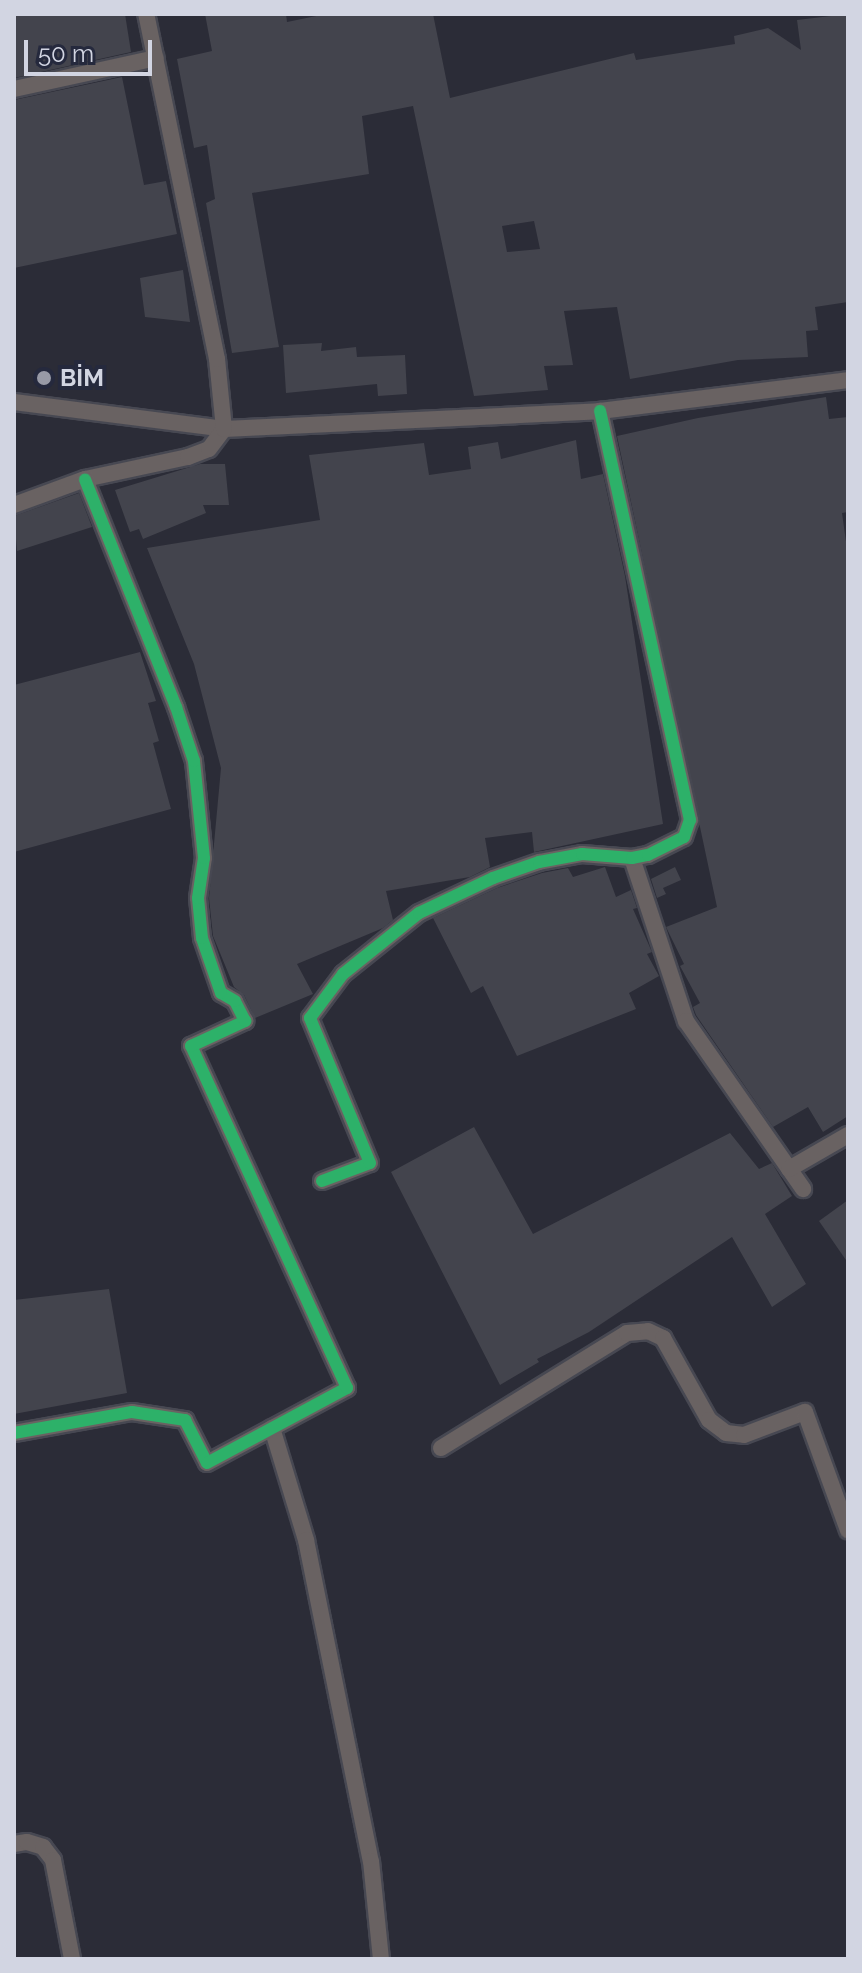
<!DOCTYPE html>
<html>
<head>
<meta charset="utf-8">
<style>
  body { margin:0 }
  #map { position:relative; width:862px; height:1973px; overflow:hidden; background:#2b2c37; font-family:Raleway,sans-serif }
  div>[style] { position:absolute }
  .building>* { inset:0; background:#43444d }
  .roads { filter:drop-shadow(2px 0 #474852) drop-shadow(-2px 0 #474852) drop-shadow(0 2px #474852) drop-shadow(0 -2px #474852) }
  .minor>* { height:16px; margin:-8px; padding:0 8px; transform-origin:8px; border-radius:8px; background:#696262 }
  .cycleway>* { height:12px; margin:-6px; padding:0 6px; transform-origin:6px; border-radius:6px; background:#2db169 }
  .dots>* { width:22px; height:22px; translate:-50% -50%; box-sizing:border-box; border:4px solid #25293d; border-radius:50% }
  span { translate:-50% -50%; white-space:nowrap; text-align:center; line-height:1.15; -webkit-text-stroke:8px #25293d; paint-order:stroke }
  .poi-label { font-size:24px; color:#d2d5e2; font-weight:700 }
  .left { translate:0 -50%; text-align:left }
  .frame { position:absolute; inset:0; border:16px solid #d2d5e2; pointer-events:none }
  .scale { position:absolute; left:24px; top:40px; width:128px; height:36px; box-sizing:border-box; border:4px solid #d2d5e2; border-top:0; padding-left:10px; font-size:24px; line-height:28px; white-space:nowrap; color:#d2d5e2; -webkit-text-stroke:6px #25293d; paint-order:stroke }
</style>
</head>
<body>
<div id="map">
  <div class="building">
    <div style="clip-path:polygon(14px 14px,125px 14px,131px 52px,14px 78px)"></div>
    <div style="clip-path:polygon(evenodd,205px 14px,286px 14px,287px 22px,326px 14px,433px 14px,450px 98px,634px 53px,636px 60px,735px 44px,734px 36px,768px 28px,801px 50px,797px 20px,848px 14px,848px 302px,815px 307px,818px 330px,806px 331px,808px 357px,738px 360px,630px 379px,617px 307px,564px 311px,573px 365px,544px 366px,548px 390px,474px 396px,413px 106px,362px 116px,369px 174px,252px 193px,279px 347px,232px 353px,206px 203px,215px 199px,207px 145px,194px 148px,177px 59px,212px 51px,205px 14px,534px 221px,540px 249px,507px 252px,502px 226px,534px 221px)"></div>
    <div style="clip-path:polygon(122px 77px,144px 185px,166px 181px,177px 234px,14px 268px,14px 100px)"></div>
    <div style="clip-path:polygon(183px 270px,190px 322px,145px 317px,140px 278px)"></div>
    <div style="clip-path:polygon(322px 343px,321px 351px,356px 347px,357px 357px,405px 355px,407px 394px,378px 396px,377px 384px,286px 393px,283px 345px)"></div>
    <div style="clip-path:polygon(826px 397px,829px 419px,848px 417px,848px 512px,842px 513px,848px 556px,848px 1116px,823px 1132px,808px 1107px,773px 1127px,696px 1015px,693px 1007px,700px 1003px,680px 966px,684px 964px,666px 927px,717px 907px,617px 436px,698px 418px)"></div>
    <div style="clip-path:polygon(576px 440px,581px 479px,603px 474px,625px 576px,663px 824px,534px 852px,532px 832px,485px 838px,490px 867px,470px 877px,386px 891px,393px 920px,383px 928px,297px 964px,313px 994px,255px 1018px,244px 995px,234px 987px,213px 936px,209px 898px,221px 768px,194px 664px,147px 548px,320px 520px,309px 455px,424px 443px,429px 475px,471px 469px,468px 447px,498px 442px,501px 459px)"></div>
    <div style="clip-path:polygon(200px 464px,225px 464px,229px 505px,203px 505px,206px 513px,143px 539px,139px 529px,130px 532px,115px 490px)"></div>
    <div style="clip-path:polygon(79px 493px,92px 527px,17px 551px,14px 516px)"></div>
    <div style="clip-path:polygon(140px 652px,156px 701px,148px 703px,159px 741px,153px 743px,171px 809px,14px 852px,14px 685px)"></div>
    <div style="clip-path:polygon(605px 867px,616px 897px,631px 890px,637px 908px,633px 909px,652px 952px,647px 954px,659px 976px,629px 993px,636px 1009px,517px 1056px,483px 986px,471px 993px,433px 918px,497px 888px,542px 873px,568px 868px,573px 877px)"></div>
    <div style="clip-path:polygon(675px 867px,681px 880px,663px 888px,666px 894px,657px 898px,651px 879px)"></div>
    <div style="clip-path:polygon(474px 1127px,533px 1234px,730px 1133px,759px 1169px,772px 1163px,792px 1196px,765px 1214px,806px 1284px,772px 1307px,732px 1237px,589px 1332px,537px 1359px,539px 1362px,500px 1385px,391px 1172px)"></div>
    <div style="clip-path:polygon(848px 1200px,848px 1263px,819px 1221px)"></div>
    <div style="clip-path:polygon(109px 1289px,127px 1393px,14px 1414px,14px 1300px)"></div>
  </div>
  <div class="roads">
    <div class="minor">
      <div style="left:14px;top:89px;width:145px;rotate:-12.3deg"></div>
      <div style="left:14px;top:402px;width:212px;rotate:7.3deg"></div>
      <div style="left:224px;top:429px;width:376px;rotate:-2.7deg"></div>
      <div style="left:600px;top:411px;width:250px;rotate:-7.1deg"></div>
      <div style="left:14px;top:505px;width:76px;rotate:-20.1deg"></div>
      <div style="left:85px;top:479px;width:105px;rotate:-12.1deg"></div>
      <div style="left:188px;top:457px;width:22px;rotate:-21deg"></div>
      <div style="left:209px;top:449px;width:25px;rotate:-53deg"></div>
      <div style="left:224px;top:429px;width:70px;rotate:-95.7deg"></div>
      <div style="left:217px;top:359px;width:352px;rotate:-101.6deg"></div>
      <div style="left:632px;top:858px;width:172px;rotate:71.7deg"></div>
      <div style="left:686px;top:1021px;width:205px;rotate:55.1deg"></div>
      <div style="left:789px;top:1169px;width:68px;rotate:-30deg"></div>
      <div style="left:322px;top:1181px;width:51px;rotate:-20.6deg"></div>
      <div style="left:370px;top:1163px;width:157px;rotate:-112.5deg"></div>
      <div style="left:310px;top:1018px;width:55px;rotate:-53.1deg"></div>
      <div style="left:343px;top:974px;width:97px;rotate:-38.8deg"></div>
      <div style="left:419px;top:913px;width:82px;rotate:-25.3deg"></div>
      <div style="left:493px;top:878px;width:49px;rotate:-19.2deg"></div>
      <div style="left:539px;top:862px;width:44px;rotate:-10.5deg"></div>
      <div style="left:582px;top:854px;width:50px;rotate:4.6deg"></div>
      <div style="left:632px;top:858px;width:16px;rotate:-11deg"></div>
      <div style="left:648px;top:855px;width:40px;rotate:-26.6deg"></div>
      <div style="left:684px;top:837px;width:18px;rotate:-71deg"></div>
      <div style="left:690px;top:820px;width:419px;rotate:-102.4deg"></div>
      <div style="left:272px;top:1428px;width:117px;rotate:73.1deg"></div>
      <div style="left:306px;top:1540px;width:328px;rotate:78.6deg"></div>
      <div style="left:371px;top:1861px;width:99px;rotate:84.2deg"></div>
      <div style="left:14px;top:1433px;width:120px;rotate:-10.1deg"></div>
      <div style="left:132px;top:1412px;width:54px;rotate:8.6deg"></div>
      <div style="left:185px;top:1420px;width:48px;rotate:62.9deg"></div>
      <div style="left:207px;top:1463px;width:159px;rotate:-28.2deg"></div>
      <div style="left:347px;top:1388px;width:376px;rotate:-114.5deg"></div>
      <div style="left:191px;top:1046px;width:60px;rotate:-24.8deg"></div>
      <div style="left:245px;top:1021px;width:22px;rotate:-117deg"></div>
      <div style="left:235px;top:1001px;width:16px;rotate:-150deg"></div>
      <div style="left:221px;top:993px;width:58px;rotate:-109.1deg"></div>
      <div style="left:202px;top:938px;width:40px;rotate:-95.7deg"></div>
      <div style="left:198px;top:898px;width:40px;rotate:-81.5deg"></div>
      <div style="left:204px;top:858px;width:98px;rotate:-95.9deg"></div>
      <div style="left:194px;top:761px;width:57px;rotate:-108.4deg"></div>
      <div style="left:176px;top:707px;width:245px;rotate:-111.8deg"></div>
      <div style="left:441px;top:1448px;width:219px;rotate:-31.7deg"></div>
      <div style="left:627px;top:1333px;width:21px;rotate:-5deg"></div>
      <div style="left:648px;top:1331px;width:17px;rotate:25deg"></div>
      <div style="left:663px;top:1338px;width:94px;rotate:60.7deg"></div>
      <div style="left:709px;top:1420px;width:21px;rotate:37deg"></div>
      <div style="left:726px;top:1433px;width:18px;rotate:6deg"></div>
      <div style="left:744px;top:1435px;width:65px;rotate:-20.7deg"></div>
      <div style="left:805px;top:1412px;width:126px;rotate:70deg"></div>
      <div style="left:14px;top:1844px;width:13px;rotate:-9deg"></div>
      <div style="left:27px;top:1842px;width:17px;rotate:17deg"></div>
      <div style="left:43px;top:1847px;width:16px;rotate:52deg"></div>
      <div style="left:53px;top:1860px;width:101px;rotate:79.1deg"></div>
    </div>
  </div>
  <div class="cycleway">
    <div style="left:322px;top:1181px;width:51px;rotate:-20.6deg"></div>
    <div style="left:370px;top:1163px;width:157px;rotate:-112.5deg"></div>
    <div style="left:310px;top:1018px;width:55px;rotate:-53.1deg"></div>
    <div style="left:343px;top:974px;width:97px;rotate:-38.8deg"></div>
    <div style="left:419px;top:913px;width:82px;rotate:-25.3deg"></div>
    <div style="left:493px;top:878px;width:49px;rotate:-19.2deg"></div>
    <div style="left:539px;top:862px;width:44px;rotate:-10.5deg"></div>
    <div style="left:582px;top:854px;width:50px;rotate:4.6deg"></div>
    <div style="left:632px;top:858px;width:16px;rotate:-11deg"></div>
    <div style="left:648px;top:855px;width:40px;rotate:-26.6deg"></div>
    <div style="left:684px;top:837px;width:18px;rotate:-71deg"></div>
    <div style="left:690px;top:820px;width:419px;rotate:-102.4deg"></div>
    <div style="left:14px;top:1433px;width:120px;rotate:-10.1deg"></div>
    <div style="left:132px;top:1412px;width:54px;rotate:8.6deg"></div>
    <div style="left:185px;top:1420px;width:48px;rotate:62.9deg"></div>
    <div style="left:207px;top:1463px;width:159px;rotate:-28.2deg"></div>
    <div style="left:347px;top:1388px;width:376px;rotate:-114.5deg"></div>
    <div style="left:191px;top:1046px;width:60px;rotate:-24.8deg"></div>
    <div style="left:245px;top:1021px;width:22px;rotate:-117deg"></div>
    <div style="left:235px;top:1001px;width:16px;rotate:-150deg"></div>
    <div style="left:221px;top:993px;width:58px;rotate:-109.1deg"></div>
    <div style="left:202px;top:938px;width:40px;rotate:-95.7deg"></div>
    <div style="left:198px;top:898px;width:40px;rotate:-81.5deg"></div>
    <div style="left:204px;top:858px;width:98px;rotate:-95.9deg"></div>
    <div style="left:194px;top:761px;width:57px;rotate:-108.4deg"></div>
    <div style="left:176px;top:707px;width:245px;rotate:-111.8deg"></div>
  </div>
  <div class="dots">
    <div style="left:44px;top:378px;background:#989aa6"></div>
  </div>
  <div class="poi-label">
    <span class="left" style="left:60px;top:378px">BİM</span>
  </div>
  <div class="frame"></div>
  <div class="scale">50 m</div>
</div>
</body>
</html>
